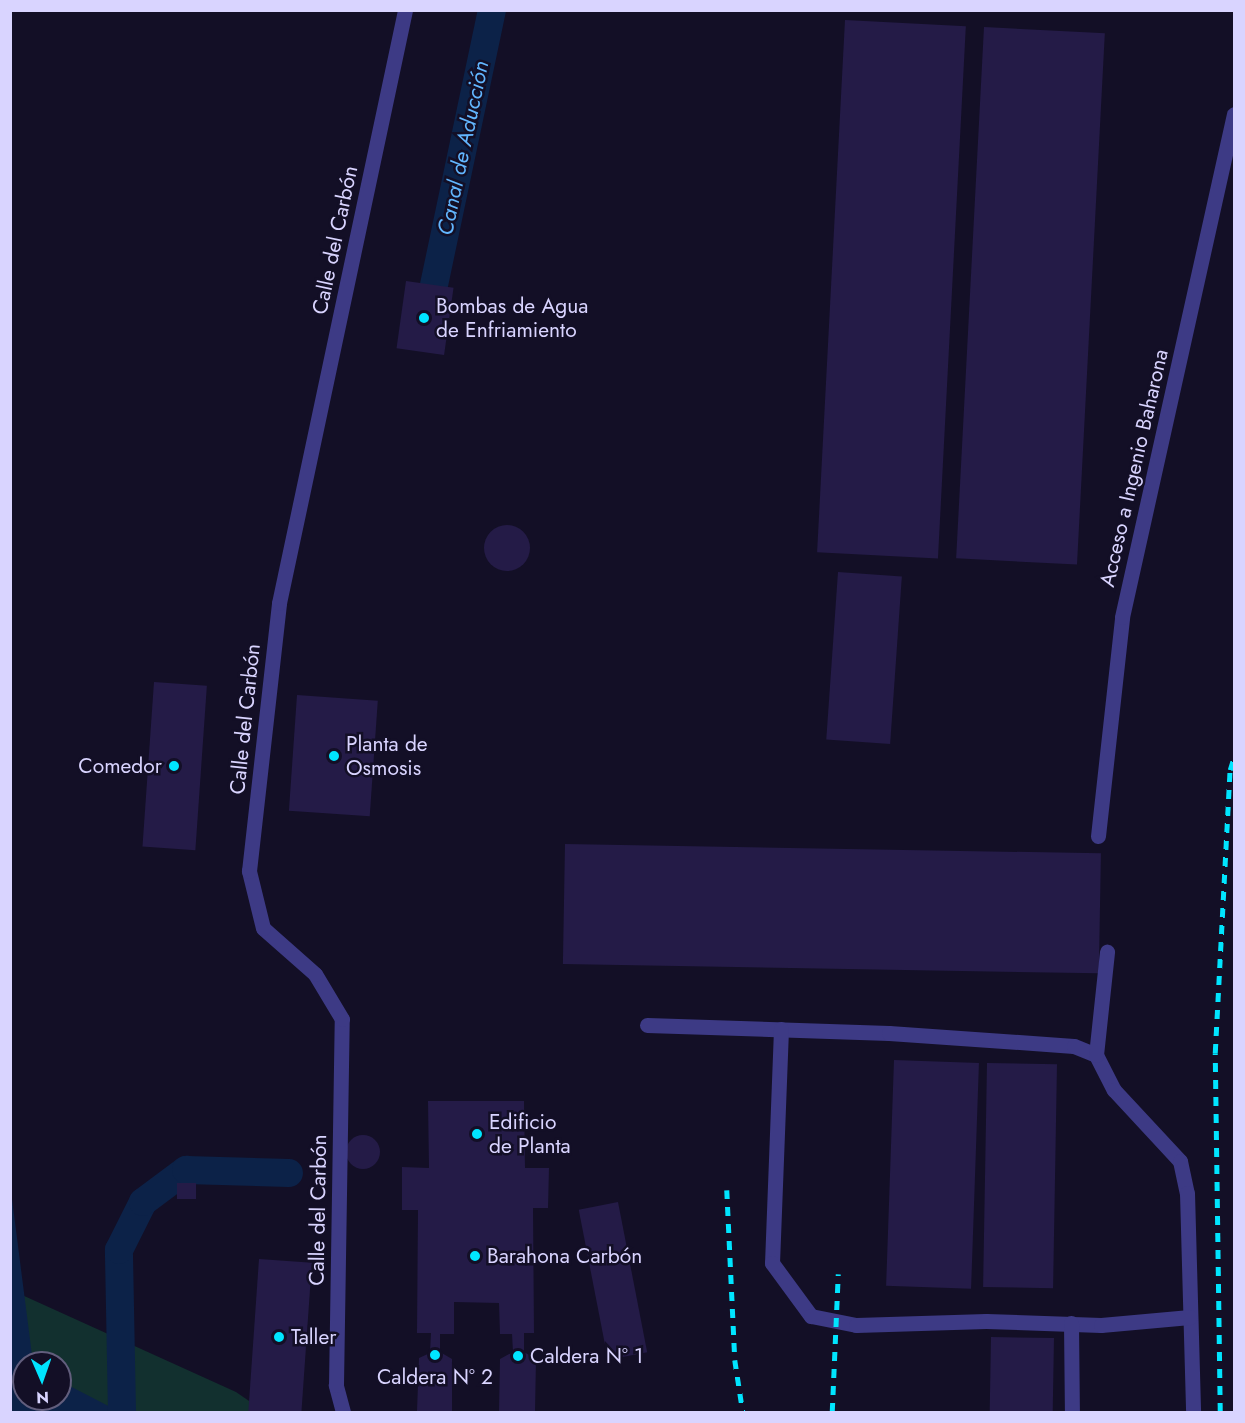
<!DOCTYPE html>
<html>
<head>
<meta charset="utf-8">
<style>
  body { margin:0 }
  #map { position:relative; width:1245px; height:1423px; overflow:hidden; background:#130f26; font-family:Jost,sans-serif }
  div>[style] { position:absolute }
  .green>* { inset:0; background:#12302f }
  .water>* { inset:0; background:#0c2248 }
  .canal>* { height:28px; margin:-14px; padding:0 14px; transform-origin:14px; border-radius:14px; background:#0c2248 }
  .building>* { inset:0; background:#241b47; transform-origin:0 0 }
  .round { border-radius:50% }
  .minor>* { height:15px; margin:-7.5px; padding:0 7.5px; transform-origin:7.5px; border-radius:7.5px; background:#3d3a85 }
  .rail>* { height:4.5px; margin-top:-2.25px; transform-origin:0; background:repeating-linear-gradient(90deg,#00e5ff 0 9px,transparent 0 17px) }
  .dots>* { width:16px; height:16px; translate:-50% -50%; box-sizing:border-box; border:3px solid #130f26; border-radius:50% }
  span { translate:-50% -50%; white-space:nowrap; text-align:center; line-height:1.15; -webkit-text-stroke:5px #130f26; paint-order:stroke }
  .street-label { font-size:21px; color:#d9d4ff }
  .poi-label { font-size:21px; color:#d9d4ff }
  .left { translate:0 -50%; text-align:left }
  .right { translate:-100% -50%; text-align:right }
  .water-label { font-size:22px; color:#62b6ff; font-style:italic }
  .frame { position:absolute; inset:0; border:12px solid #d9d4ff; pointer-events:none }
  .north { position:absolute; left:12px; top:1351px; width:60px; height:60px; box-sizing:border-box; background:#130f26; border:2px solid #625e7d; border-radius:50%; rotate:178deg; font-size:16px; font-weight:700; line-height:24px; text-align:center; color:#d9d4ff }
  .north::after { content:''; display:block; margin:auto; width:21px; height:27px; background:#00e5ff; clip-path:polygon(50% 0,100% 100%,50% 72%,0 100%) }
</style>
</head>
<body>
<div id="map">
  <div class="green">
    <div style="clip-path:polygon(evenodd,11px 1290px,236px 1392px,265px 1412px,11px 1412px,11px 1290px,24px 1363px,60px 1363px,60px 1399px,24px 1399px,24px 1363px)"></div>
  </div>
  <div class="water">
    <div style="clip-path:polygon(11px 1191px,33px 1363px,24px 1363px,24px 1399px,60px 1399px,60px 1381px,120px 1412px,11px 1412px)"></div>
  </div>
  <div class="canal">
    <div style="left:434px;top:285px;width:281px;rotate:-78.1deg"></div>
    <div style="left:122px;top:1412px;width:162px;rotate:-91.1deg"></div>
    <div style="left:119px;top:1250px;width:54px;rotate:-63.4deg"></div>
    <div style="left:143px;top:1202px;width:54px;rotate:-36.7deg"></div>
    <div style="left:186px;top:1170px;width:103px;rotate:1.7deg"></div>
  </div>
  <div class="building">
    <div style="left:845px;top:20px;width:121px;height:533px;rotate:3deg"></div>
    <div style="left:984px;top:27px;width:121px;height:532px;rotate:3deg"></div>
    <div style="left:406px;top:281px;width:48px;height:68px;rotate:8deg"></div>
    <div class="round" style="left:484px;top:525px;width:46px;height:46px"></div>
    <div style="left:838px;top:572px;width:64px;height:168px;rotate:4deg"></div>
    <div style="left:154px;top:682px;width:53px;height:165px;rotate:4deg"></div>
    <div style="left:297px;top:695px;width:81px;height:116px;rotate:4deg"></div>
    <div style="left:565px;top:844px;width:536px;height:120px;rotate:1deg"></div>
    <div style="left:894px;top:1060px;width:85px;height:226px;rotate:2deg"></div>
    <div style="left:987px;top:1063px;width:70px;height:224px;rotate:1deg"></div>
    <div style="clip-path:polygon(428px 1101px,524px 1101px,525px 1168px,549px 1168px,548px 1208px,533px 1208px,534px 1333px,524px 1333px,524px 1352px,536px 1359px,535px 1412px,499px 1412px,500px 1359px,513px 1352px,512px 1334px,500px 1334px,499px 1303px,454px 1302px,454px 1334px,440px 1334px,440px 1352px,452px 1359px,452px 1412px,417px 1411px,419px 1358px,430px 1353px,431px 1333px,417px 1333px,418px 1210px,402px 1210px,402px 1167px,429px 1168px)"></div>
    <div class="round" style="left:346px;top:1135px;width:34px;height:34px"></div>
    <div style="left:177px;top:1183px;width:19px;height:16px"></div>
    <div style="left:618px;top:1202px;width:153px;height:40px;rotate:79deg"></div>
    <div style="left:259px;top:1259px;width:53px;height:153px;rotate:4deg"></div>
    <div style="left:991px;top:1337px;width:63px;height:75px;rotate:1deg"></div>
  </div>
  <div class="minor">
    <div style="left:1098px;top:836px;width:220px;rotate:-83.7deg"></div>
    <div style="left:1122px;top:617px;width:515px;rotate:-77.45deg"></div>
    <div style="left:647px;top:1025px;width:242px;rotate:1.9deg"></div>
    <div style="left:889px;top:1033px;width:185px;rotate:4deg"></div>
    <div style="left:1074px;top:1046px;width:24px;rotate:22deg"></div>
    <div style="left:1096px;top:1055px;width:39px;rotate:63deg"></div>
    <div style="left:1114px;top:1090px;width:97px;rotate:47.1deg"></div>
    <div style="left:1180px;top:1161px;width:33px;rotate:78deg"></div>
    <div style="left:1187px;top:1193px;width:219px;rotate:88.4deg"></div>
    <div style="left:781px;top:1029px;width:234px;rotate:92.2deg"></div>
    <div style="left:772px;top:1263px;width:66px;rotate:53.7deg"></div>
    <div style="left:811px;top:1316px;width:46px;rotate:11.3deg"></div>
    <div style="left:856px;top:1325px;width:130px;rotate:-1.8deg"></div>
    <div style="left:986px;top:1321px;width:115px;rotate:2deg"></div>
    <div style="left:1101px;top:1325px;width:89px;rotate:-5.1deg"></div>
    <div style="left:1096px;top:1055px;width:104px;rotate:-83.9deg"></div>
    <div style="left:1071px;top:1323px;width:89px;rotate:89.4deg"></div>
    <div style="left:343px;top:1412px;width:28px;rotate:-105deg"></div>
    <div style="left:336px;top:1385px;width:366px;rotate:-89.1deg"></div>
    <div style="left:342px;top:1019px;width:52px;rotate:-121deg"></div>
    <div style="left:315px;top:974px;width:69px;rotate:-138.5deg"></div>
    <div style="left:263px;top:928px;width:59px;rotate:-103.8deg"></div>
    <div style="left:249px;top:871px;width:270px;rotate:-83.6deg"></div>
    <div style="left:279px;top:603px;width:606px;rotate:-78deg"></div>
  </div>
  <div class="rail">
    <div style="left:727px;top:1190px;width:170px;rotate:87.3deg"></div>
    <div style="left:735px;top:1360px;width:53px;rotate:81.3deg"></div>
    <div style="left:832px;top:1412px;width:138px;rotate:-87.5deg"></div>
    <div style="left:1220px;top:1412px;width:359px;rotate:-90.8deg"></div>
    <div style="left:1215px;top:1053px;width:283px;rotate:-87deg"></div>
    <div style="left:1230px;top:770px;width:14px;rotate:-73deg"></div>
  </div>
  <div class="dots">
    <div style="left:424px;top:318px;background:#00e5ff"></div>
    <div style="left:334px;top:756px;background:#00e5ff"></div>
    <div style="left:174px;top:766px;background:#00e5ff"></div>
    <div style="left:477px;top:1134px;background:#00e5ff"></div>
    <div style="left:475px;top:1256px;background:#00e5ff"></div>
    <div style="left:279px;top:1337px;background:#00e5ff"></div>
    <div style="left:435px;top:1355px;background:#00e5ff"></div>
    <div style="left:518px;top:1356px;background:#00e5ff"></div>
  </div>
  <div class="street-label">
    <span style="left:335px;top:240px;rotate:-78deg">Calle del Carbón</span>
    <span style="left:1134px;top:468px;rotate:-77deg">Acceso a Ingenio Baharona</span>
    <span style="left:245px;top:719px;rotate:-84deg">Calle del Carbón</span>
    <span style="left:318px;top:1210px;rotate:-89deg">Calle del Carbón</span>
  </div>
  <div class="poi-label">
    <span class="left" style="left:436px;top:318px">Bombas de Agua<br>de Enfriamiento</span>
    <span class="left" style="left:346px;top:756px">Planta de<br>Osmosis</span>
    <span class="right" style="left:162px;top:766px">Comedor</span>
    <span class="left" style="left:489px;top:1134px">Edificio<br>de Planta</span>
    <span class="left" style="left:487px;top:1256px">Barahona Carbón</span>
    <span class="left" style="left:291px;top:1337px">Taller</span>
    <span class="left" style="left:530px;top:1356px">Caldera Nº 1</span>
    <span style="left:435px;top:1377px">Caldera Nº 2</span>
  </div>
  <div class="water-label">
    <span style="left:463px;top:148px;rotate:-78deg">Canal de Aducción</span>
  </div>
  <div class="frame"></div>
  <div class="north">N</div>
</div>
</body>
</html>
